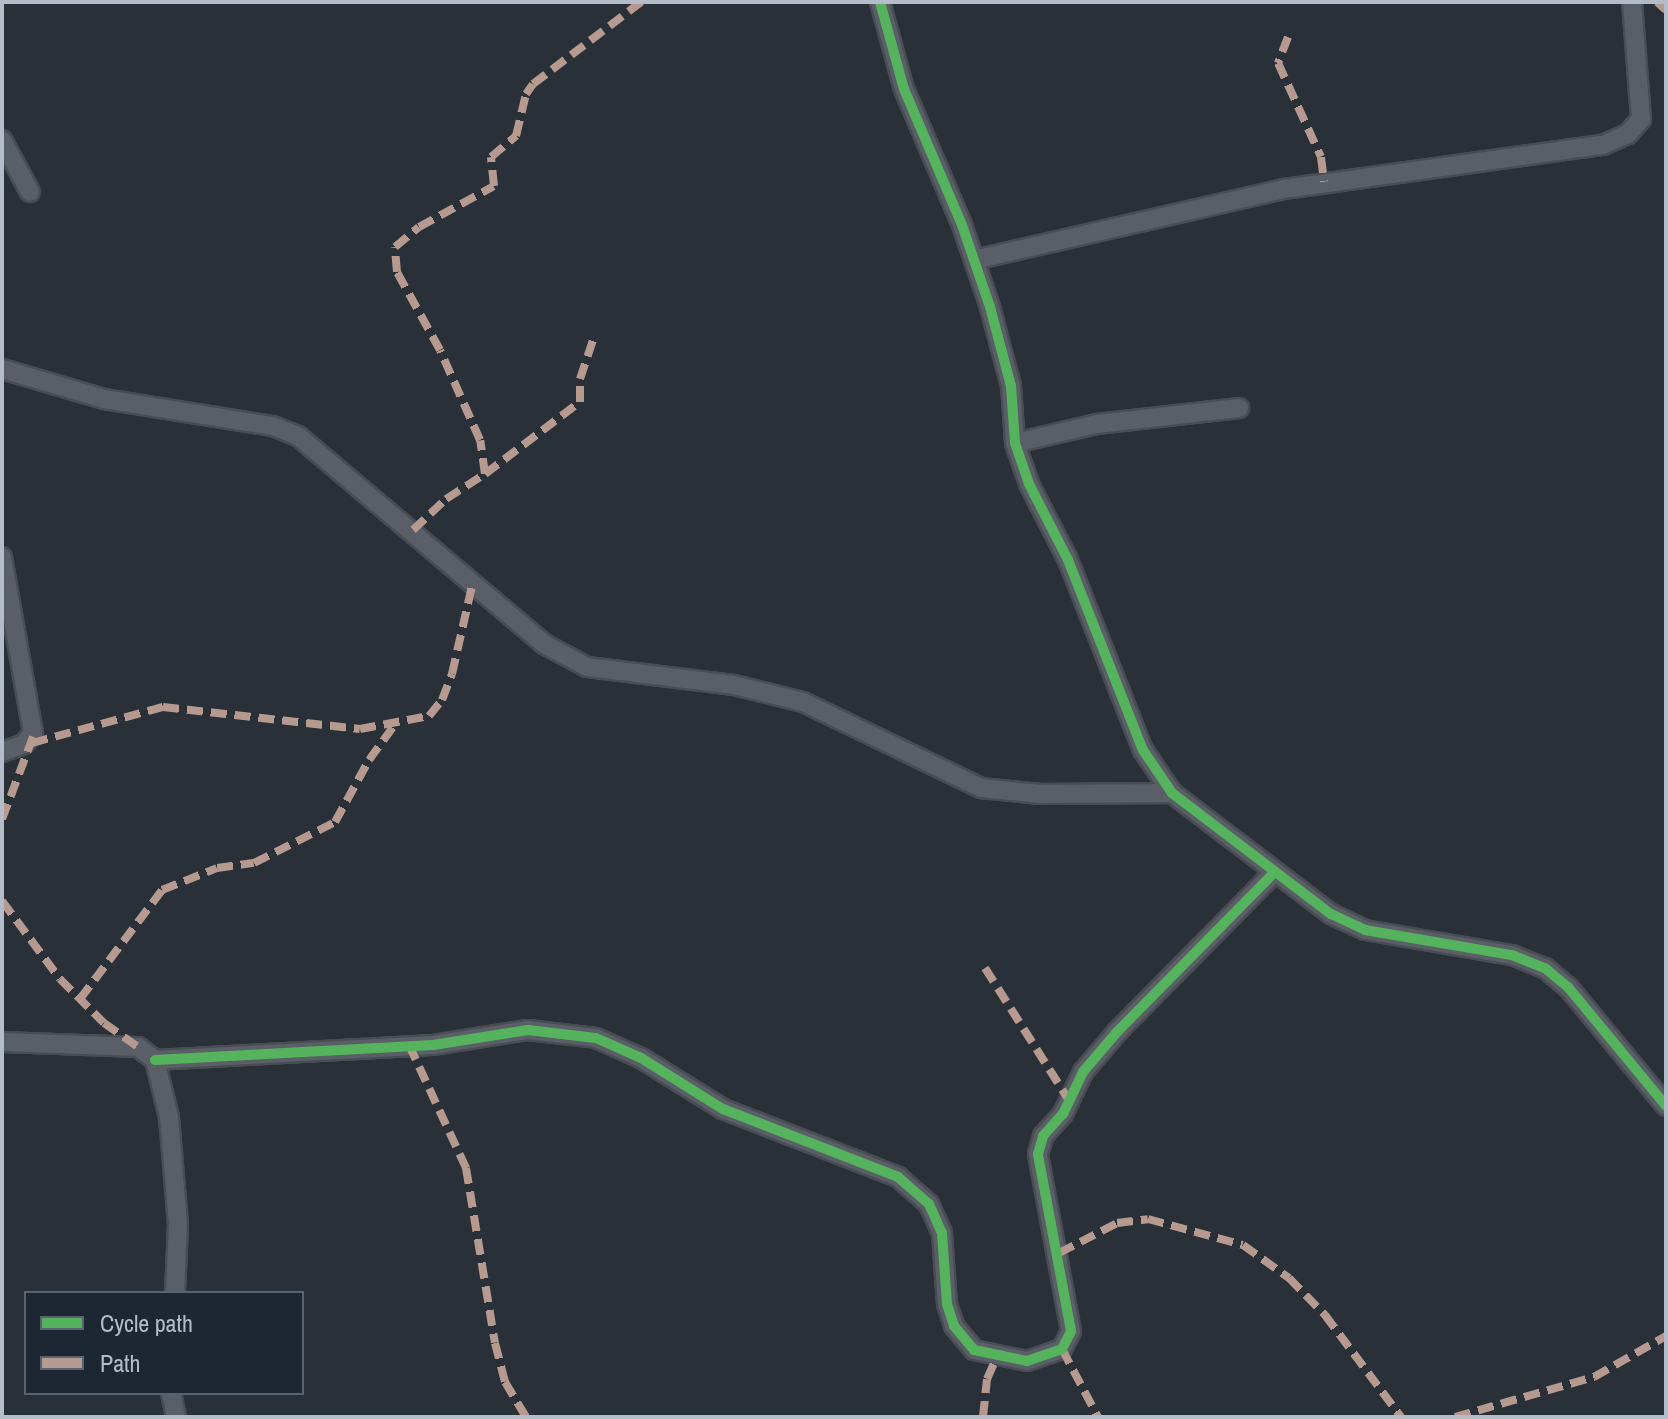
<!DOCTYPE html>
<html>
<head>
<meta charset="utf-8">
<style>
  body { margin:0 }
  #map { position:relative; width:1668px; height:1419px; overflow:hidden; background:#2a3038; font-family:"Archivo Narrow",sans-serif }
  div>[style] { position:absolute }
  .roads { filter:drop-shadow(2px 0 #484c53) drop-shadow(-2px 0 #484c53) drop-shadow(0 2px #484c53) drop-shadow(0 -2px #484c53) }
  .minor>* { height:18px; margin:-9px; padding:0 9px; transform-origin:9px; border-radius:9px; background:#5a5e66 }
  .quiet>* { height:8px; margin-top:-4px; transform-origin:0; background:repeating-linear-gradient(90deg,#b69a8f 0 16px,transparent 0 24px) }
  .cycleway>* { height:10px; margin:-5px; padding:0 5px; transform-origin:5px; border-radius:5px; background:#56b35d }
  span { translate:-50% -50%; white-space:nowrap; text-align:center; line-height:1.15; -webkit-text-stroke:6px #1d2633; paint-order:stroke }
  .frame { position:absolute; inset:0; border:4px solid #b4bcc9; pointer-events:none }
  .legend { position:absolute; left:24px; top:1291px; width:280px; height:104px; box-sizing:border-box; background:#1d2633; border:2px solid #59626f; margin:0; padding:10px 14px; list-style:none; font-size:24px; color:#b4bcc9 }
  .legend li { display:flex; align-items:center; gap:16px; height:40px }
  .legend b { width:40px; border:2px solid #59626f }
</style>
</head>
<body>
<div id="map">
  <div class="roads">
    <div class="minor">
      <div style="left:880px;top:2px;width:90px;rotate:74.6deg"></div>
      <div style="left:904px;top:89px;width:148px;rotate:66.9deg"></div>
      <div style="left:962px;top:225px;width:87px;rotate:71.1deg"></div>
      <div style="left:990px;top:307px;width:82px;rotate:75.1deg"></div>
      <div style="left:1011px;top:386px;width:57px;rotate:86deg"></div>
      <div style="left:1015px;top:443px;width:43px;rotate:71.1deg"></div>
      <div style="left:1029px;top:484px;width:85px;rotate:62.8deg"></div>
      <div style="left:1068px;top:560px;width:204px;rotate:68.5deg"></div>
      <div style="left:1143px;top:750px;width:52px;rotate:56deg"></div>
      <div style="left:1172px;top:793px;width:200px;rotate:37.3deg"></div>
      <div style="left:1331px;top:914px;width:38px;rotate:25deg"></div>
      <div style="left:1365px;top:930px;width:149px;rotate:9.7deg"></div>
      <div style="left:1512px;top:955px;width:35px;rotate:22deg"></div>
      <div style="left:1545px;top:968px;width:30px;rotate:40deg"></div>
      <div style="left:1568px;top:987px;width:154px;rotate:50.5deg"></div>
      <div style="left:2px;top:140px;width:59px;rotate:61.7deg"></div>
      <div style="left:974px;top:260px;width:318px;rotate:-12.9deg"></div>
      <div style="left:1284px;top:189px;width:322px;rotate:-7.9deg"></div>
      <div style="left:1603px;top:145px;width:27px;rotate:-24deg"></div>
      <div style="left:1628px;top:134px;width:20px;rotate:-49deg"></div>
      <div style="left:1641px;top:119px;width:117px;rotate:-94.4deg"></div>
      <div style="left:2px;top:369px;width:106px;rotate:16.4deg"></div>
      <div style="left:104px;top:399px;width:171px;rotate:9.1deg"></div>
      <div style="left:273px;top:426px;width:27px;rotate:22deg"></div>
      <div style="left:298px;top:436px;width:322px;rotate:40.2deg"></div>
      <div style="left:544px;top:644px;width:49px;rotate:28.1deg"></div>
      <div style="left:587px;top:667px;width:148px;rotate:7deg"></div>
      <div style="left:734px;top:685px;width:71px;rotate:13.8deg"></div>
      <div style="left:803px;top:702px;width:198px;rotate:25.8deg"></div>
      <div style="left:981px;top:788px;width:60px;rotate:5.7deg"></div>
      <div style="left:1041px;top:794px;width:131px;rotate:-0.4deg"></div>
      <div style="left:1015px;top:443px;width:84px;rotate:-13deg"></div>
      <div style="left:1097px;top:424px;width:143px;rotate:-6.4deg"></div>
      <div style="left:2px;top:557px;width:179px;rotate:80deg"></div>
      <div style="left:33px;top:733px;width:14px;rotate:129deg"></div>
      <div style="left:24px;top:744px;width:23px;rotate:160deg"></div>
      <div style="left:2px;top:1042px;width:136px;rotate:2.1deg"></div>
      <div style="left:138px;top:1047px;width:21px;rotate:37deg"></div>
      <div style="left:155px;top:1060px;width:59px;rotate:76.2deg"></div>
      <div style="left:169px;top:1117px;width:107px;rotate:85.2deg"></div>
      <div style="left:178px;top:1224px;width:69px;rotate:92.5deg"></div>
      <div style="left:155px;top:1060px;width:278px;rotate:-3.1deg"></div>
      <div style="left:433px;top:1045px;width:96px;rotate:-9deg"></div>
      <div style="left:528px;top:1030px;width:68px;rotate:6.7deg"></div>
      <div style="left:596px;top:1038px;width:49px;rotate:24deg"></div>
      <div style="left:641px;top:1058px;width:97px;rotate:31.9deg"></div>
      <div style="left:723px;top:1109px;width:188px;rotate:21.2deg"></div>
      <div style="left:898px;top:1177px;width:41px;rotate:41.1deg"></div>
      <div style="left:929px;top:1204px;width:32px;rotate:66deg"></div>
      <div style="left:942px;top:1233px;width:71px;rotate:86deg"></div>
      <div style="left:947px;top:1304px;width:23px;rotate:72deg"></div>
      <div style="left:954px;top:1326px;width:31px;rotate:50deg"></div>
      <div style="left:974px;top:1350px;width:54px;rotate:11.7deg"></div>
      <div style="left:1027px;top:1361px;width:37px;rotate:-19deg"></div>
      <div style="left:1062px;top:1349px;width:20px;rotate:-63deg"></div>
      <div style="left:1071px;top:1331px;width:180px;rotate:-100.6deg"></div>
      <div style="left:1038px;top:1154px;width:19px;rotate:-74deg"></div>
      <div style="left:1043px;top:1136px;width:30px;rotate:-48deg"></div>
      <div style="left:1063px;top:1114px;width:47px;rotate:-64.5deg"></div>
      <div style="left:1083px;top:1072px;width:52px;rotate:-49.6deg"></div>
      <div style="left:1117px;top:1032px;width:225px;rotate:-45.4deg"></div>
      <div style="left:171px;top:1393px;width:25px;rotate:78deg"></div>
    </div>
  </div>
  <div class="quiet">
    <div style="left:1657px;top:2px;width:12px;rotate:42deg"></div>
    <div style="left:1288px;top:37px;width:28px;rotate:111deg"></div>
    <div style="left:1278px;top:63px;width:103px;rotate:65.4deg"></div>
    <div style="left:1321px;top:157px;width:25px;rotate:83deg"></div>
    <div style="left:485px;top:474px;width:119px;rotate:-37.2deg"></div>
    <div style="left:580px;top:402px;width:23px;rotate:-90deg"></div>
    <div style="left:580px;top:379px;width:47px;rotate:-71.6deg"></div>
    <div style="left:413px;top:530px;width:45px;rotate:-43.2deg"></div>
    <div style="left:446px;top:499px;width:46px;rotate:-32.7deg"></div>
    <div style="left:485px;top:474px;width:34px;rotate:-98deg"></div>
    <div style="left:480px;top:440px;width:98px;rotate:-114deg"></div>
    <div style="left:440px;top:350px;width:89px;rotate:-118.9deg"></div>
    <div style="left:397px;top:272px;width:25px;rotate:-95deg"></div>
    <div style="left:395px;top:247px;width:31px;rotate:-40deg"></div>
    <div style="left:419px;top:227px;width:85px;rotate:-28.7deg"></div>
    <div style="left:494px;top:186px;width:29px;rotate:-96deg"></div>
    <div style="left:491px;top:157px;width:33px;rotate:-40deg"></div>
    <div style="left:516px;top:136px;width:43px;rotate:-76.6deg"></div>
    <div style="left:526px;top:94px;width:12px;rotate:-55deg"></div>
    <div style="left:533px;top:84px;width:136px;rotate:-37.2deg"></div>
    <div style="left:32px;top:743px;width:136px;rotate:-15.4deg"></div>
    <div style="left:163px;top:707px;width:198px;rotate:6.4deg"></div>
    <div style="left:360px;top:729px;width:70px;rotate:-10.7deg"></div>
    <div style="left:429px;top:716px;width:21px;rotate:-51deg"></div>
    <div style="left:442px;top:700px;width:28px;rotate:-69deg"></div>
    <div style="left:452px;top:674px;width:90px;rotate:-77.2deg"></div>
    <div style="left:2px;top:819px;width:88px;rotate:-69.3deg"></div>
    <div style="left:2px;top:901px;width:97px;rotate:53.4deg"></div>
    <div style="left:60px;top:979px;width:62px;rotate:45deg"></div>
    <div style="left:104px;top:1023px;width:42px;rotate:35.2deg"></div>
    <div style="left:985px;top:968px;width:159px;rotate:57.6deg"></div>
    <div style="left:80px;top:999px;width:136px;rotate:-53deg"></div>
    <div style="left:162px;top:890px;width:59px;rotate:-21.8deg"></div>
    <div style="left:217px;top:868px;width:37px;rotate:-8deg"></div>
    <div style="left:254px;top:863px;width:91px;rotate:-26.8deg"></div>
    <div style="left:335px;top:822px;width:71px;rotate:-61.3deg"></div>
    <div style="left:369px;top:760px;width:46px;rotate:-53.9deg"></div>
    <div style="left:409px;top:1045px;width:136px;rotate:65.1deg"></div>
    <div style="left:466px;top:1168px;width:177px;rotate:80.6deg"></div>
    <div style="left:495px;top:1343px;width:40px;rotate:75.6deg"></div>
    <div style="left:505px;top:1382px;width:41px;rotate:59deg"></div>
    <div style="left:1059px;top:1253px;width:65px;rotate:-27.3deg"></div>
    <div style="left:1117px;top:1223px;width:31px;rotate:-7deg"></div>
    <div style="left:1148px;top:1219px;width:98px;rotate:15.3deg"></div>
    <div style="left:1243px;top:1245px;width:57px;rotate:35.7deg"></div>
    <div style="left:1289px;top:1278px;width:52px;rotate:45.8deg"></div>
    <div style="left:1325px;top:1315px;width:127px;rotate:53.3deg"></div>
    <div style="left:1062px;top:1349px;width:77px;rotate:62.1deg"></div>
    <div style="left:983px;top:1417px;width:38px;rotate:-84deg"></div>
    <div style="left:987px;top:1379px;width:22px;rotate:-66deg"></div>
    <div style="left:1455px;top:1417px;width:145px;rotate:-16.1deg"></div>
    <div style="left:1594px;top:1377px;width:83px;rotate:-29.7deg"></div>
  </div>
  <div class="cycleway">
    <div style="left:880px;top:2px;width:90px;rotate:74.6deg"></div>
    <div style="left:904px;top:89px;width:148px;rotate:66.9deg"></div>
    <div style="left:962px;top:225px;width:87px;rotate:71.1deg"></div>
    <div style="left:990px;top:307px;width:82px;rotate:75.1deg"></div>
    <div style="left:1011px;top:386px;width:57px;rotate:86deg"></div>
    <div style="left:1015px;top:443px;width:43px;rotate:71.1deg"></div>
    <div style="left:1029px;top:484px;width:85px;rotate:62.8deg"></div>
    <div style="left:1068px;top:560px;width:204px;rotate:68.5deg"></div>
    <div style="left:1143px;top:750px;width:52px;rotate:56deg"></div>
    <div style="left:1172px;top:793px;width:200px;rotate:37.3deg"></div>
    <div style="left:1331px;top:914px;width:38px;rotate:25deg"></div>
    <div style="left:1365px;top:930px;width:149px;rotate:9.7deg"></div>
    <div style="left:1512px;top:955px;width:35px;rotate:22deg"></div>
    <div style="left:1545px;top:968px;width:30px;rotate:40deg"></div>
    <div style="left:1568px;top:987px;width:154px;rotate:50.5deg"></div>
    <div style="left:155px;top:1060px;width:278px;rotate:-3.1deg"></div>
    <div style="left:433px;top:1045px;width:96px;rotate:-9deg"></div>
    <div style="left:528px;top:1030px;width:68px;rotate:6.7deg"></div>
    <div style="left:596px;top:1038px;width:49px;rotate:24deg"></div>
    <div style="left:641px;top:1058px;width:97px;rotate:31.9deg"></div>
    <div style="left:723px;top:1109px;width:188px;rotate:21.2deg"></div>
    <div style="left:898px;top:1177px;width:41px;rotate:41.1deg"></div>
    <div style="left:929px;top:1204px;width:32px;rotate:66deg"></div>
    <div style="left:942px;top:1233px;width:71px;rotate:86deg"></div>
    <div style="left:947px;top:1304px;width:23px;rotate:72deg"></div>
    <div style="left:954px;top:1326px;width:31px;rotate:50deg"></div>
    <div style="left:974px;top:1350px;width:54px;rotate:11.7deg"></div>
    <div style="left:1027px;top:1361px;width:37px;rotate:-19deg"></div>
    <div style="left:1062px;top:1349px;width:20px;rotate:-63deg"></div>
    <div style="left:1071px;top:1331px;width:180px;rotate:-100.6deg"></div>
    <div style="left:1038px;top:1154px;width:19px;rotate:-74deg"></div>
    <div style="left:1043px;top:1136px;width:30px;rotate:-48deg"></div>
    <div style="left:1063px;top:1114px;width:47px;rotate:-64.5deg"></div>
    <div style="left:1083px;top:1072px;width:52px;rotate:-49.6deg"></div>
    <div style="left:1117px;top:1032px;width:225px;rotate:-45.4deg"></div>
  </div>
  <div class="frame"></div>
  <ul class="legend">
  <li><b style="height:10px;background:#56b35d"></b>Cycle path</li>
  <li><b style="height:10px;background:#b69a8f"></b>Path</li>
  </ul>
</div>
</body>
</html>
